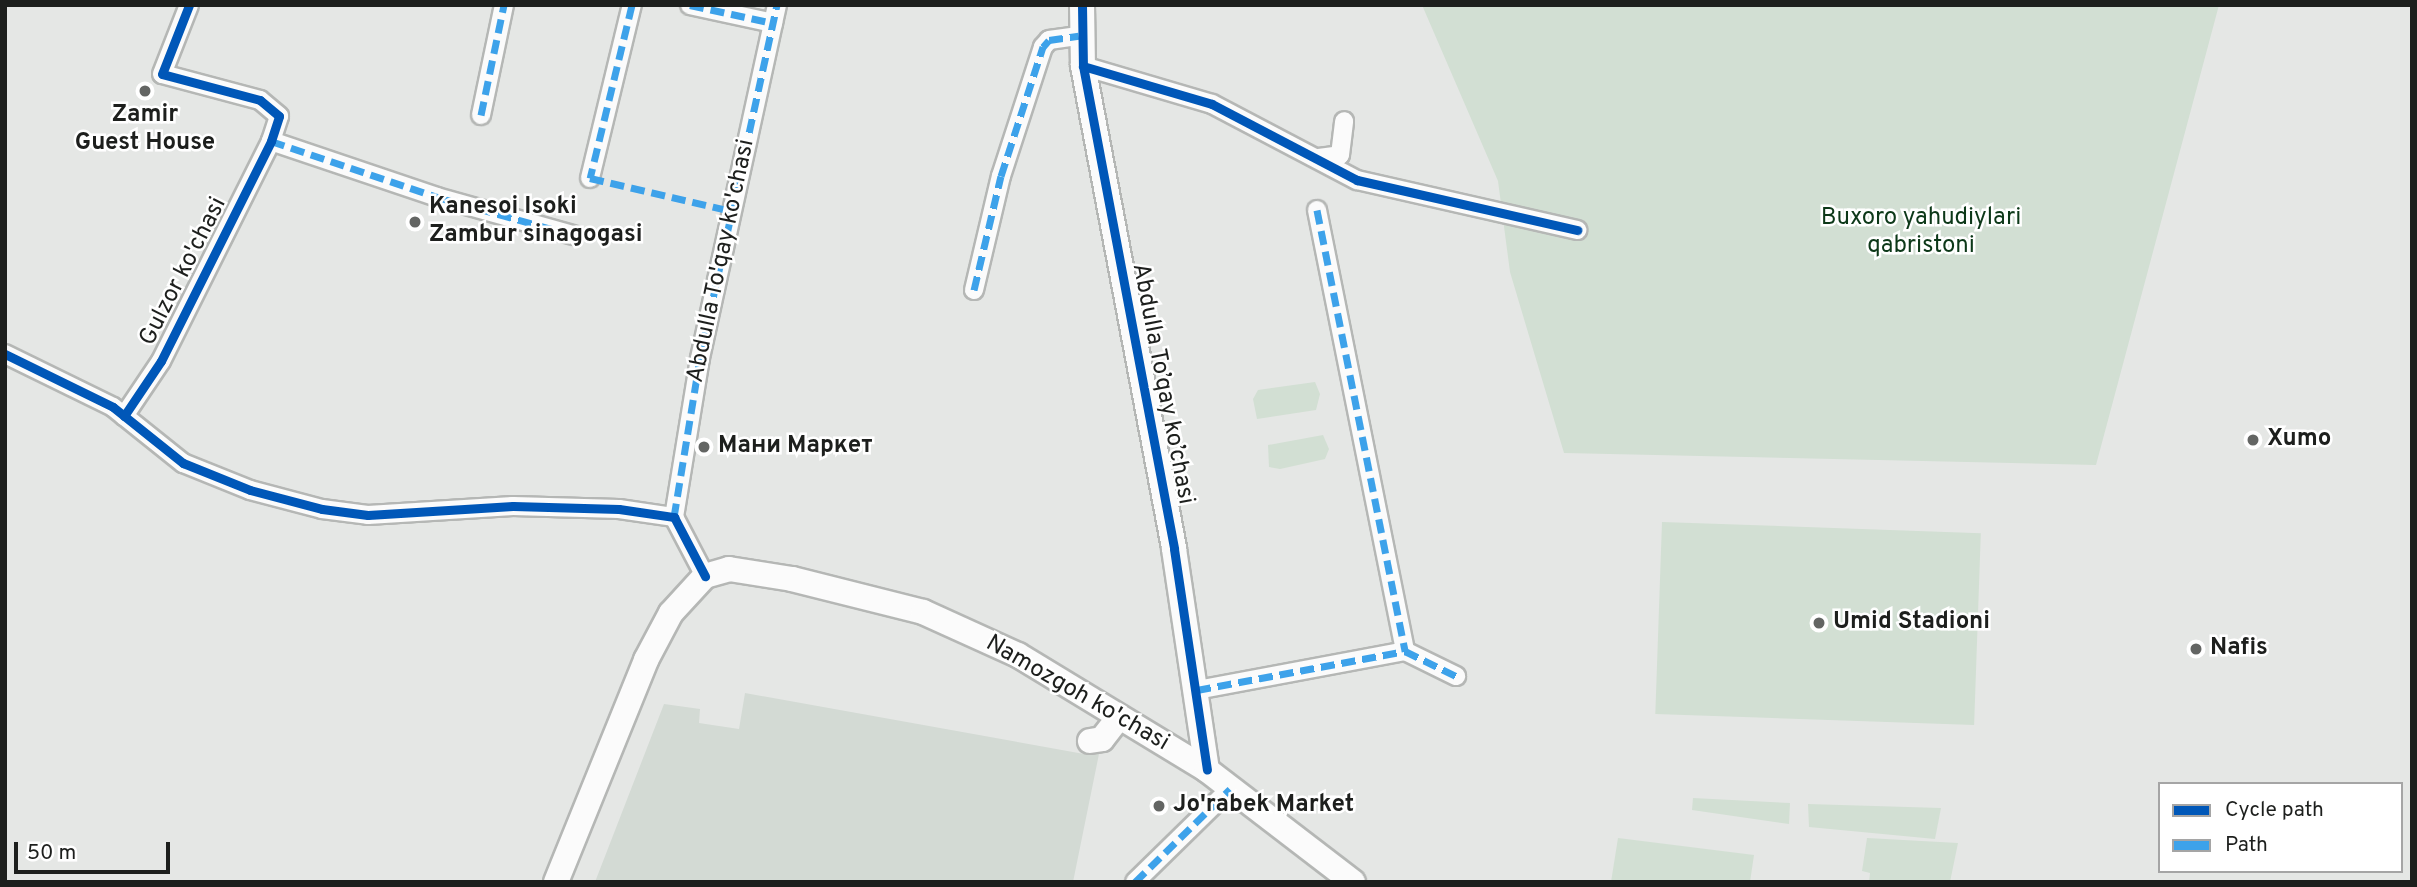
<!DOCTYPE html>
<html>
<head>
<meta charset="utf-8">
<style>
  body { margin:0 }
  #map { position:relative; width:2417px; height:887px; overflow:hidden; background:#e5e7e5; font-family:Overpass,sans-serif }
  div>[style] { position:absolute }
  .built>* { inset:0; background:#d3dad4 }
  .green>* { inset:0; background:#d2dfd3; transform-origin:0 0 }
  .roads { filter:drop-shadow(2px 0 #b5b7b5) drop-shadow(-2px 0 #b5b7b5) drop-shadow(0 2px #b5b7b5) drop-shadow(0 -2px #b5b7b5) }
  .street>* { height:18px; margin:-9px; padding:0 9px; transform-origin:9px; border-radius:9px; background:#fbfbfb }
  .secondary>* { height:24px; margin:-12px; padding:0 12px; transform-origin:12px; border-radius:12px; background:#fbfbfb }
  .quiet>* { height:7px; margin-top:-3.5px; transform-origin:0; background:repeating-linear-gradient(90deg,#3da2ea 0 14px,transparent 0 21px) }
  .cycleway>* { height:9px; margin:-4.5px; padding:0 4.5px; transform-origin:4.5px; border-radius:4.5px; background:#0057b8 }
  .dots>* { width:19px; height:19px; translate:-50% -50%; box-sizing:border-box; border:4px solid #fff; border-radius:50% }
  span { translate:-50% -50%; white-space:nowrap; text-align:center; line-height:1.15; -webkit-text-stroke:5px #fff; paint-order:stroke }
  .poi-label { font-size:24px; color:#1d1f1d; font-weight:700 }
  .left { translate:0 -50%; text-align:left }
  .park-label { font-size:24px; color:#0c3818 }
  .street-label { font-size:24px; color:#1d1f1d }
  .frame { position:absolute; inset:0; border:7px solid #1d1f1d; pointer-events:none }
  .legend { position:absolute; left:2158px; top:782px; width:245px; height:91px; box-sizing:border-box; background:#fff; border:2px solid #a5a5a5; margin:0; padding:9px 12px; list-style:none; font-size:21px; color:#1d1f1d }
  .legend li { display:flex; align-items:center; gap:14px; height:35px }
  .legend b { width:35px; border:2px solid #a5a5a5 }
  .scale { position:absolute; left:14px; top:842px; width:156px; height:32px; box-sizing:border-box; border:4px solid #1d1f1d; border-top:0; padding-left:9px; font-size:21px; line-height:24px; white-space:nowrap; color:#1d1f1d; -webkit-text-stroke:5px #fff; paint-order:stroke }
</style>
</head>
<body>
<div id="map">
  <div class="built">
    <div style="clip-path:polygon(745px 693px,1084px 754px,1100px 749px,1073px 882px,595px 882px,664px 704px,700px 709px,699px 723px,739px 729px)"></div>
  </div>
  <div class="green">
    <div style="clip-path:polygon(1422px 5px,2219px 5px,2096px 465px,1564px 453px,1510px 272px,1498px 181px)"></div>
    <div style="clip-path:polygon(1315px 382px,1320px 394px,1316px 410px,1257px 419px,1253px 399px,1258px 390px)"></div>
    <div style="clip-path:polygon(1323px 435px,1329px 449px,1325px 459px,1280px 469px,1269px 467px,1268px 445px)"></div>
    <div style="left:1662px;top:522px;width:319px;height:192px;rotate:2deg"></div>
    <div style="clip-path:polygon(1693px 798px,1790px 803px,1789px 824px,1692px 810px)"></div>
    <div style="clip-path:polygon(1808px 804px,1941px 808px,1935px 839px,1809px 827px)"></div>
    <div style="clip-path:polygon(1618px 838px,1754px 855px,1750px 882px,1611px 882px)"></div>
    <div style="clip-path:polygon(1867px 838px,1958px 843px,1950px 882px,1869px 882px,1870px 873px,1862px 871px)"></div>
  </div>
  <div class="roads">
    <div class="street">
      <div style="left:690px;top:5px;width:85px;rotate:12.2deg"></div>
      <div style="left:1083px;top:66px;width:134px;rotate:16.4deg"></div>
      <div style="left:1212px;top:104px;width:164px;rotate:27.7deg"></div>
      <div style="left:1357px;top:180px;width:226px;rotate:12.8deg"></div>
      <div style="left:481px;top:115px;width:112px;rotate:-78.2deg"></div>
      <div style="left:271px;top:141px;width:175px;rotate:18.6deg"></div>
      <div style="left:437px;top:197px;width:141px;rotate:15.6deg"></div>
      <div style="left:1319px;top:158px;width:21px;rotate:-8deg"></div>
      <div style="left:1340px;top:155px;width:34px;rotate:-83deg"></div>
      <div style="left:590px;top:178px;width:178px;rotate:-76.4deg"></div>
      <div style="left:1317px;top:210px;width:450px;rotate:78.7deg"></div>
      <div style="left:1405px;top:651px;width:57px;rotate:26.1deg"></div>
      <div style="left:974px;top:290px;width:117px;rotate:-76.7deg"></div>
      <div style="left:1001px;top:176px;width:136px;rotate:-72deg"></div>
      <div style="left:1043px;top:47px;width:9px;rotate:-49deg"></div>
      <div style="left:1049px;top:40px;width:30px;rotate:-8deg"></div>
      <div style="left:5px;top:354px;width:120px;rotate:26.1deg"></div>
      <div style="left:113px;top:407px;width:90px;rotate:38.7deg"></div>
      <div style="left:183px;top:463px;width:72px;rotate:21.9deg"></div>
      <div style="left:250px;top:490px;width:74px;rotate:14.8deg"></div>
      <div style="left:322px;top:509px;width:46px;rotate:7.4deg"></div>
      <div style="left:368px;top:515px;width:145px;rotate:-3.6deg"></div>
      <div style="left:513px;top:506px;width:106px;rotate:1.6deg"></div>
      <div style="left:619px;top:509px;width:56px;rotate:8.3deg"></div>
      <div style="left:674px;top:517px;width:67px;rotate:62.3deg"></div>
      <div style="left:124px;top:416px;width:66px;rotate:-56.1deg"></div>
      <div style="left:161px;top:361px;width:246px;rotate:-63.4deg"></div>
      <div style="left:271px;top:141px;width:26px;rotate:-72deg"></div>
      <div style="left:279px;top:116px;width:25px;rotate:-140deg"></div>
      <div style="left:260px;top:100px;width:101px;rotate:-165.1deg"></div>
      <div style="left:162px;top:74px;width:74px;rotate:-68.6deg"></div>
      <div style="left:674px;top:517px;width:161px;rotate:-80.7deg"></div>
      <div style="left:700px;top:358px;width:361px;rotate:-77.7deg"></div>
      <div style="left:1197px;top:690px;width:212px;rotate:-10.6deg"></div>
      <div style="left:1135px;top:882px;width:133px;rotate:-44.4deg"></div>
    </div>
    <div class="secondary">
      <div style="left:1082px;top:5px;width:61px;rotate:89.1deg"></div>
      <div style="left:1083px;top:66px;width:491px;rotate:79.3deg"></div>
      <div style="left:1174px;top:549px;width:223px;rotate:81.5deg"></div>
      <div style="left:1090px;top:741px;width:12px;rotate:-9deg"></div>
      <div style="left:1102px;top:739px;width:28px;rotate:-52deg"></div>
      <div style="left:556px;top:882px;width:240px;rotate:-67.9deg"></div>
      <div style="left:646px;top:660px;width:53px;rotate:-62deg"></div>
      <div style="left:671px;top:613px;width:50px;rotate:-47.4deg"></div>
      <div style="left:705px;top:576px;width:25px;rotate:-16deg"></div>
      <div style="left:729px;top:569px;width:64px;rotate:9deg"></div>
      <div style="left:792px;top:579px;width:135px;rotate:14.1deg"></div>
      <div style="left:923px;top:612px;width:104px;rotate:24.4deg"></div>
      <div style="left:1018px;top:655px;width:221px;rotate:31.3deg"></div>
      <div style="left:1207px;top:770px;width:184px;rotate:37.5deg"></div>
    </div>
  </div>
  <div class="quiet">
    <div style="left:632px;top:5px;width:178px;rotate:103.6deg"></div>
    <div style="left:590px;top:178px;width:146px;rotate:13.1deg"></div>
    <div style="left:690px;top:5px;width:85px;rotate:12.2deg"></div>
    <div style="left:481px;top:115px;width:112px;rotate:-78.2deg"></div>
    <div style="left:271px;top:141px;width:175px;rotate:18.6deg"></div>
    <div style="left:437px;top:197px;width:141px;rotate:15.6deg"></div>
    <div style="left:1317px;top:210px;width:450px;rotate:78.7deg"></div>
    <div style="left:1405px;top:651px;width:57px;rotate:26.1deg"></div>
    <div style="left:974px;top:290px;width:117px;rotate:-76.7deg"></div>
    <div style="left:1001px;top:176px;width:136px;rotate:-72deg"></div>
    <div style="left:1043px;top:47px;width:9px;rotate:-49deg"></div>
    <div style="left:1049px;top:40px;width:30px;rotate:-8deg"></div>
    <div style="left:674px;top:517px;width:161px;rotate:-80.7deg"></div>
    <div style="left:700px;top:358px;width:361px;rotate:-77.7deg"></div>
    <div style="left:1197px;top:690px;width:212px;rotate:-10.6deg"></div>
    <div style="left:1135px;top:882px;width:133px;rotate:-44.4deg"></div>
  </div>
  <div class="cycleway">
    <div style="left:1082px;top:5px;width:61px;rotate:89.1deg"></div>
    <div style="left:1083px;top:66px;width:491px;rotate:79.3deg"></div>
    <div style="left:1174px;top:549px;width:223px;rotate:81.5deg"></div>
    <div style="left:1083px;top:66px;width:134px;rotate:16.4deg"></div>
    <div style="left:1212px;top:104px;width:164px;rotate:27.7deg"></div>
    <div style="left:1357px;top:180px;width:226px;rotate:12.8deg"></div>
    <div style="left:5px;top:354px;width:120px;rotate:26.1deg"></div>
    <div style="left:113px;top:407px;width:90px;rotate:38.7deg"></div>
    <div style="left:183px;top:463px;width:72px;rotate:21.9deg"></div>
    <div style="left:250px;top:490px;width:74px;rotate:14.8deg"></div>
    <div style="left:322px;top:509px;width:46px;rotate:7.4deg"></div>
    <div style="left:368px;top:515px;width:145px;rotate:-3.6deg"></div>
    <div style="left:513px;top:506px;width:106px;rotate:1.6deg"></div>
    <div style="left:619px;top:509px;width:56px;rotate:8.3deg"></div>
    <div style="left:674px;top:517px;width:67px;rotate:62.3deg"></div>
    <div style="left:124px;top:416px;width:66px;rotate:-56.1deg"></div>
    <div style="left:161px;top:361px;width:246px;rotate:-63.4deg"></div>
    <div style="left:271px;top:141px;width:26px;rotate:-72deg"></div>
    <div style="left:279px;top:116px;width:25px;rotate:-140deg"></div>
    <div style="left:260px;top:100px;width:101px;rotate:-165.1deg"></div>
    <div style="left:162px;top:74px;width:74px;rotate:-68.6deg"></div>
  </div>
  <div class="dots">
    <div style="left:145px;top:91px;background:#636563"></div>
    <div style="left:415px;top:222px;background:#636563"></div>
    <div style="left:2253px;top:440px;background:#636563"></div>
    <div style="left:704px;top:447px;background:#636563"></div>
    <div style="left:1819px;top:623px;background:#636563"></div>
    <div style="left:2196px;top:649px;background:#636563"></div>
    <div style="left:1159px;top:806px;background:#636563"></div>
  </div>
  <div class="poi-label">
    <span style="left:145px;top:130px">Zamir<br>Guest House</span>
    <span class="left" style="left:429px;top:222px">Kanesoi Isoki<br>Zambur sinagogasi</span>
    <span class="left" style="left:2267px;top:440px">Xumo</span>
    <span class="left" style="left:718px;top:447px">Мани Маркет</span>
    <span class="left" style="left:1833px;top:623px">Umid Stadioni</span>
    <span class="left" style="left:2210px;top:649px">Nafis</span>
    <span class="left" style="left:1173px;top:806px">Jo'rabek Market</span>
  </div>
  <div class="park-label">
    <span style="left:1921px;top:233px">Buxoro yahudiylari<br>qabristoni</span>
  </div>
  <div class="street-label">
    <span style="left:722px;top:261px;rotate:-78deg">Abdulla To'qay ko'chasi</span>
    <span style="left:184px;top:272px;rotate:-63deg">Gulzor ko'chasi</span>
    <span style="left:1162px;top:384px;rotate:79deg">Abdulla To’qay ko’chasi</span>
    <span style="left:1077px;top:694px;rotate:30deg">Namozgoh ko'chasi</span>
  </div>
  <div class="frame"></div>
  <ul class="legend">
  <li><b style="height:9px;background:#0057b8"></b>Cycle path</li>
  <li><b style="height:9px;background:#3da2ea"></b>Path</li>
  </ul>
  <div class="scale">50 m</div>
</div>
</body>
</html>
